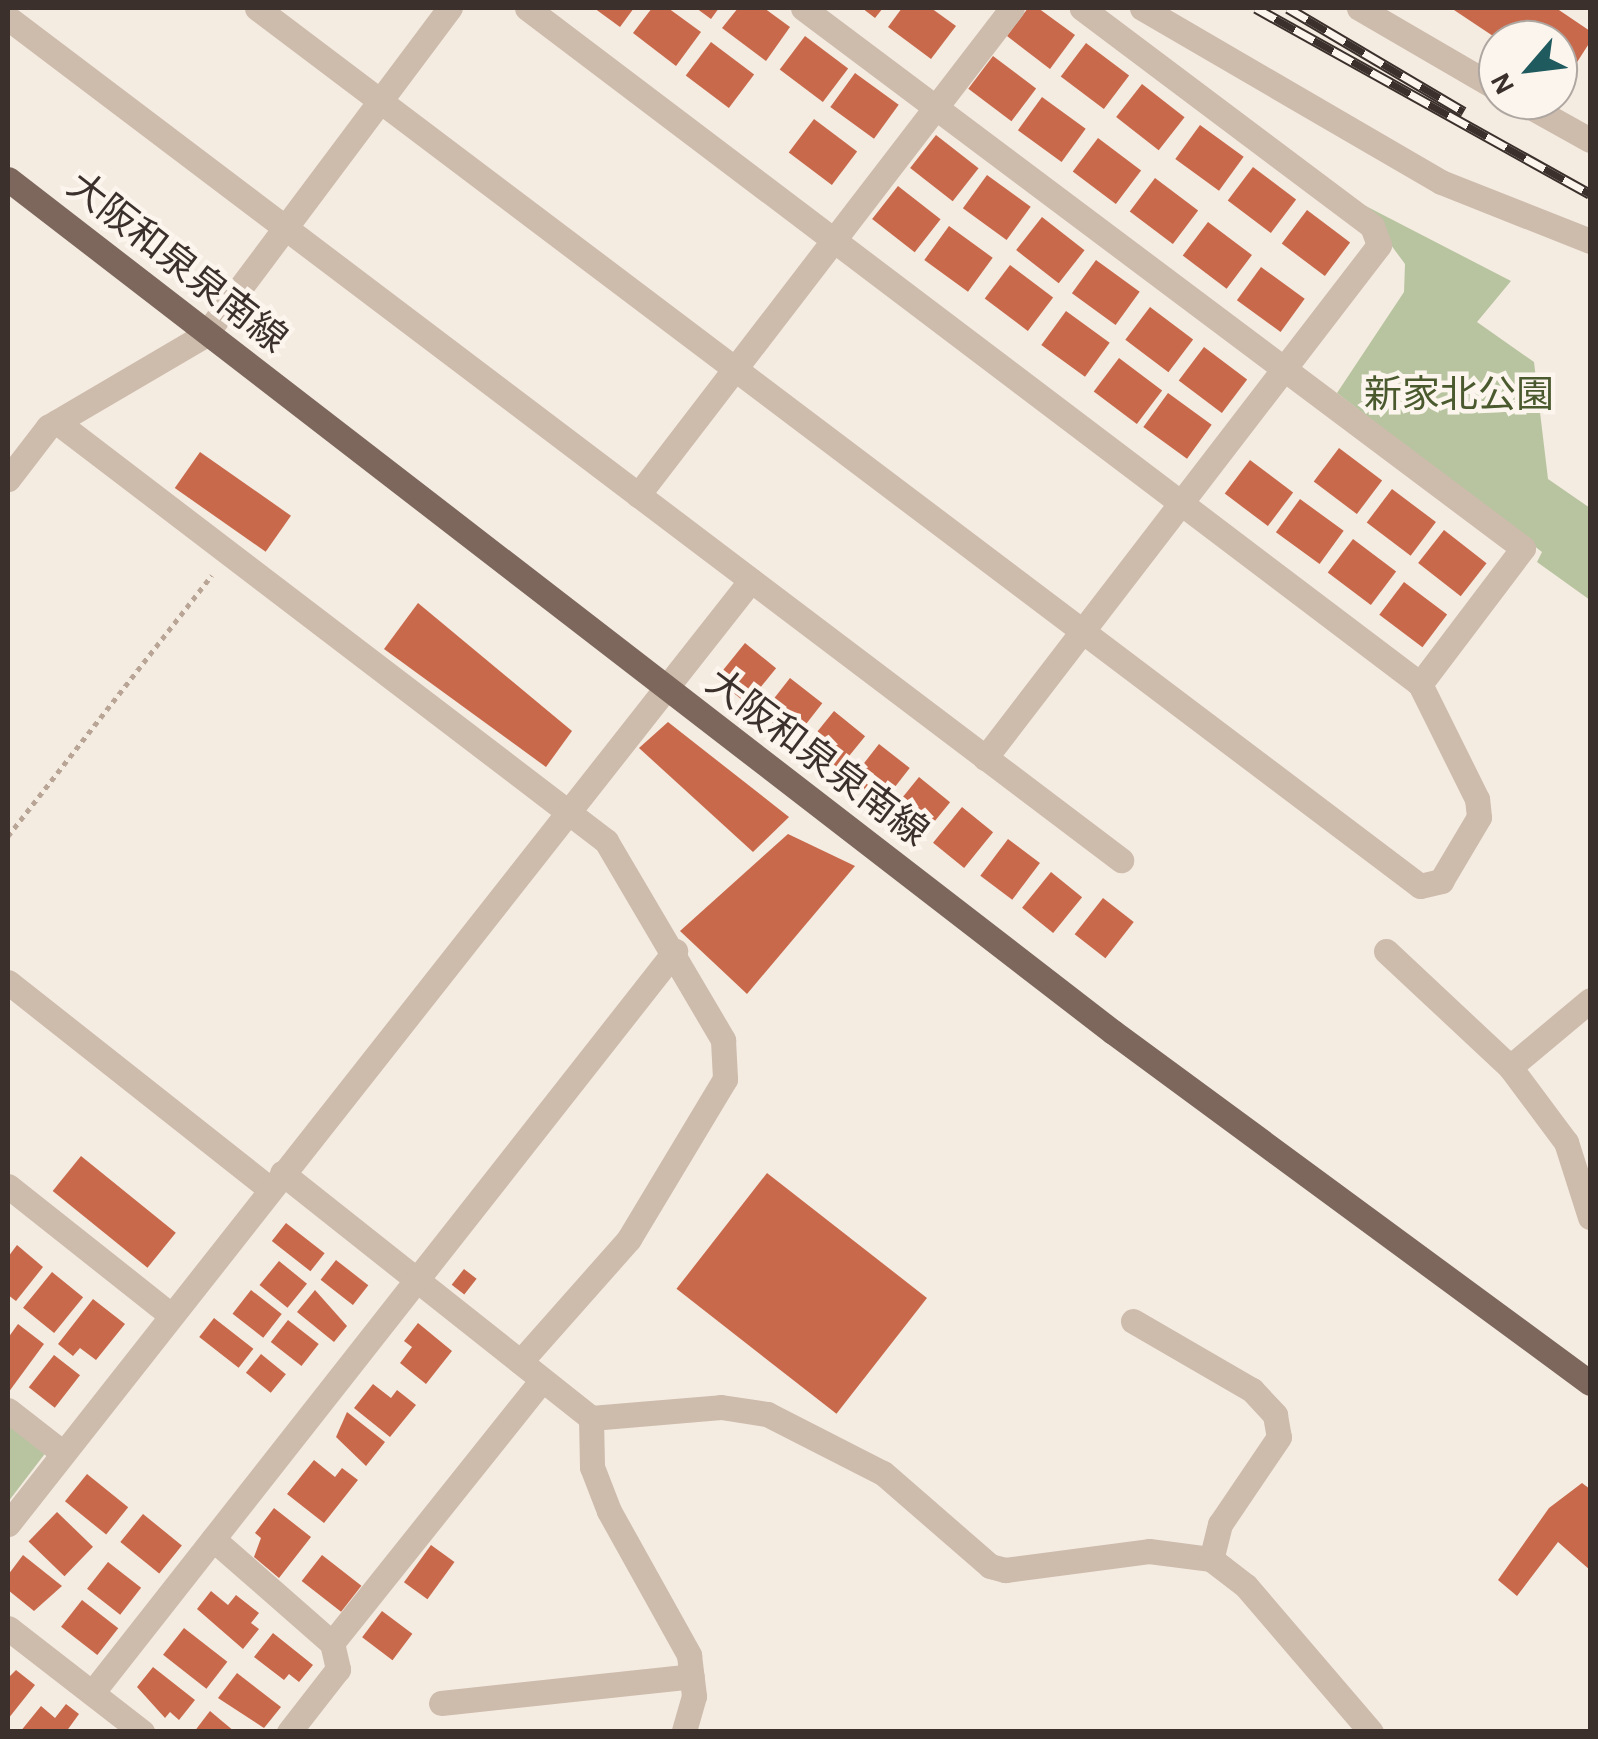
<!DOCTYPE html>
<html>
<head>
<meta charset="utf-8">
<style>
  body { margin:0 }
  #map { position:relative; width:1598px; height:1739px; overflow:hidden; background:#f4ebe1; font-family:"Alegreya Sans","Noto Sans JP",sans-serif }
  div>[style] { position:absolute }
  .green>* { inset:0; background:#b8c4a0 }
  .building>* { inset:0; background:#c8694b; transform-origin:0 0 }
  .path>* { height:5px; margin-top:-2.5px; transform-origin:0; background:repeating-linear-gradient(90deg,#b9a596 0 5px,transparent 0 10px) }
  .minor>* { height:25px; margin:-12.5px; padding:0 12.5px; transform-origin:12.5px; border-radius:12.5px; background:#cdbbac }
  .major>* { height:25px; margin:-12.5px; padding:0 12.5px; transform-origin:12.5px; border-radius:12.5px; background:#7d675c }
  .rail>* { height:11px; margin-top:-5.5px; transform-origin:0; background:repeating-linear-gradient(90deg,#fbf5ee 0 22px,#3b302b 0 44px); box-sizing:border-box; border-block:2px solid #3b302b }
  span { translate:-50% -50%; white-space:nowrap; text-align:center; line-height:1.15; -webkit-text-stroke:9px #fbf5ee; paint-order:stroke }
  .street-label { font-size:38px; color:#3b302b }
  .park-label { font-size:38px; color:#4a5a2e }
  .frame { position:absolute; inset:0; border:10px solid #3b302b; pointer-events:none }
  .north { position:absolute; left:1478px; top:20px; width:100px; height:100px; box-sizing:border-box; background:#fbf5ee; border:2px solid #aea6a0; border-radius:50%; rotate:242deg; font-size:28px; font-weight:700; line-height:40px; text-align:center; color:#3b302b }
  .north::after { content:''; display:block; margin:auto; width:35px; height:45px; background:#1f5a5e; clip-path:polygon(50% 0,100% 100%,50% 72%,0 100%) }
</style>
</head>
<body>
<div id="map">
  <div class="green">
    <div style="clip-path:polygon(1360px 203px,1511px 281px,1477px 322px,1534px 362px,1548px 479px,1590px 508px,1590px 600px,1537px 562px,1542px 552px,1337px 393px,1404px 292px,1405px 264px)"></div>
    <div style="clip-path:polygon(8px 1422px,47px 1451px,8px 1502px)"></div>
  </div>
  <div class="building">
    <div style="clip-path:polygon(594px 8px,634px 8px,620px 27px)"></div>
    <div style="clip-path:polygon(652px 8px,668px 8px,701px 32px,676px 66px,633px 33px)"></div>
    <div style="clip-path:polygon(696px 8px,719px 8px,711px 19px)"></div>
    <div style="clip-path:polygon(738px 8px,764px 8px,790px 27px,766px 61px,722px 28px)"></div>
    <div style="clip-path:polygon(862px 8px,883px 8px,875px 18px)"></div>
    <div style="clip-path:polygon(902px 8px,931px 8px,956px 26px,931px 59px,888px 27px)"></div>
    <div style="clip-path:polygon(1028px 8px,1038px 8px,1075px 35px,1050px 69px,1007px 36px)"></div>
    <div style="clip-path:polygon(1451px 8px,1556px 8px,1590px 31px,1590px 42px,1563px 84px,1558px 40px,1499px 40px)"></div>
    <div style="left:805px;top:36px;width:54px;height:42px;rotate:37deg"></div>
    <div style="left:711px;top:42px;width:54px;height:42px;rotate:37deg"></div>
    <div style="left:1086px;top:43px;width:54px;height:42px;rotate:37deg"></div>
    <div style="left:993px;top:56px;width:54px;height:41px;rotate:37deg"></div>
    <div style="left:855px;top:73px;width:54px;height:42px;rotate:36deg"></div>
    <div style="left:1142px;top:84px;width:54px;height:42px;rotate:38deg"></div>
    <div style="left:1042px;top:97px;width:54px;height:41px;rotate:36deg"></div>
    <div style="left:814px;top:119px;width:54px;height:42px;rotate:37deg"></div>
    <div style="left:1200px;top:125px;width:54px;height:42px;rotate:36deg"></div>
    <div style="left:936px;top:135px;width:54px;height:42px;rotate:38deg"></div>
    <div style="left:1098px;top:138px;width:54px;height:42px;rotate:37deg"></div>
    <div style="left:1253px;top:167px;width:54px;height:42px;rotate:37deg"></div>
    <div style="left:987px;top:175px;width:54px;height:41px;rotate:36deg"></div>
    <div style="left:1155px;top:178px;width:54px;height:42px;rotate:37deg"></div>
    <div style="left:898px;top:186px;width:54px;height:42px;rotate:38deg"></div>
    <div style="left:1307px;top:210px;width:54px;height:42px;rotate:37deg"></div>
    <div style="left:1042px;top:217px;width:54px;height:42px;rotate:38deg"></div>
    <div style="left:1208px;top:222px;width:55px;height:42px;rotate:37deg"></div>
    <div style="left:949px;top:226px;width:54px;height:42px;rotate:36deg"></div>
    <div style="left:1096px;top:260px;width:54px;height:41px;rotate:36deg"></div>
    <div style="left:1010px;top:265px;width:54px;height:42px;rotate:37deg"></div>
    <div style="left:1261px;top:267px;width:54px;height:41px;rotate:36deg"></div>
    <div style="left:1150px;top:307px;width:54px;height:41px;rotate:37deg"></div>
    <div style="left:1066px;top:311px;width:54px;height:42px;rotate:36deg"></div>
    <div style="left:1204px;top:347px;width:54px;height:42px;rotate:37deg"></div>
    <div style="left:1119px;top:358px;width:54px;height:42px;rotate:37deg"></div>
    <div style="left:1168px;top:393px;width:54px;height:42px;rotate:36deg"></div>
    <div style="left:1339px;top:448px;width:54px;height:42px;rotate:37deg"></div>
    <div style="left:200px;top:452px;width:111px;height:44px;rotate:35deg"></div>
    <div style="left:1250px;top:460px;width:54px;height:42px;rotate:37deg"></div>
    <div style="left:1392px;top:489px;width:55px;height:42px;rotate:37deg"></div>
    <div style="left:1300px;top:499px;width:54px;height:41px;rotate:36deg"></div>
    <div style="left:1444px;top:530px;width:54px;height:42px;rotate:38deg"></div>
    <div style="left:1353px;top:539px;width:54px;height:42px;rotate:37deg"></div>
    <div style="left:1404px;top:582px;width:54px;height:41px;rotate:37deg"></div>
    <div style="clip-path:polygon(418px 603px,572px 731px,546px 767px,384px 649px)"></div>
    <div style="left:745px;top:643px;width:40px;height:46px;rotate:39deg"></div>
    <div style="left:790px;top:678px;width:41px;height:46px;rotate:38deg"></div>
    <div style="left:834px;top:711px;width:40px;height:47px;rotate:39deg"></div>
    <div style="clip-path:polygon(668px 722px,789px 817px,753px 852px,639px 748px)"></div>
    <div style="left:879px;top:744px;width:39px;height:46px;rotate:38deg"></div>
    <div style="left:919px;top:777px;width:40px;height:46px;rotate:39deg"></div>
    <div style="left:962px;top:807px;width:40px;height:46px;rotate:39deg"></div>
    <div style="clip-path:polygon(788px 834px,855px 866px,747px 994px,680px 931px)"></div>
    <div style="left:1008px;top:839px;width:40px;height:46px;rotate:37deg"></div>
    <div style="left:1051px;top:872px;width:40px;height:46px;rotate:39deg"></div>
    <div style="left:1103px;top:898px;width:39px;height:46px;rotate:38deg"></div>
    <div style="left:81px;top:1156px;width:122px;height:45px;rotate:39deg"></div>
    <div style="left:767px;top:1173px;width:203px;height:147px;rotate:38deg"></div>
    <div style="left:286px;top:1223px;width:49px;height:23px;rotate:38deg"></div>
    <div style="clip-path:polygon(17px 1245px,43px 1267px,16px 1301px,8px 1295px,8px 1257px)"></div>
    <div style="left:336px;top:1260px;width:41px;height:25px;rotate:38deg"></div>
    <div style="left:279px;top:1261px;width:36px;height:31px;rotate:39deg"></div>
    <div style="left:464px;top:1269px;width:16px;height:20px;rotate:38deg"></div>
    <div style="left:52px;top:1272px;width:40px;height:46px;rotate:39deg"></div>
    <div style="left:251px;top:1290px;width:39px;height:30px;rotate:38deg"></div>
    <div style="clip-path:polygon(315px 1290px,347px 1326px,334px 1342px,297px 1312px)"></div>
    <div style="clip-path:polygon(93px 1299px,125px 1324px,96px 1360px,80px 1348px,73px 1356px,58px 1344px)"></div>
    <div style="left:214px;top:1318px;width:50px;height:24px;rotate:38deg"></div>
    <div style="left:288px;top:1320px;width:39px;height:28px;rotate:38deg"></div>
    <div style="clip-path:polygon(418px 1323px,452px 1351px,426px 1384px,400px 1363px,412px 1347px,404px 1341px)"></div>
    <div style="clip-path:polygon(18px 1324px,44px 1344px,8px 1393px,8px 1338px)"></div>
    <div style="left:261px;top:1354px;width:32px;height:24px;rotate:39deg"></div>
    <div style="left:54px;top:1355px;width:33px;height:41px;rotate:38deg"></div>
    <div style="clip-path:polygon(373px 1384px,391px 1398px,397px 1390px,416px 1405px,390px 1437px,354px 1408px)"></div>
    <div style="clip-path:polygon(347px 1412px,385px 1442px,366px 1466px,336px 1437px)"></div>
    <div style="clip-path:polygon(314px 1460px,335px 1477px,342px 1468px,358px 1480px,324px 1523px,287px 1494px)"></div>
    <div style="left:87px;top:1474px;width:53px;height:35px;rotate:39deg"></div>
    <div style="clip-path:polygon(1582px 1483px,1590px 1489px,1590px 1570px,1558px 1542px,1517px 1596px,1498px 1580px,1549px 1508px)"></div>
    <div style="clip-path:polygon(274px 1508px,311px 1537px,279px 1578px,254px 1557px,261px 1538px,255px 1533px)"></div>
    <div style="left:57px;top:1512px;width:50px;height:41px;rotate:44deg"></div>
    <div style="left:143px;top:1514px;width:50px;height:36px;rotate:39deg"></div>
    <div style="left:431px;top:1545px;width:29px;height:46px;rotate:36deg"></div>
    <div style="clip-path:polygon(23px 1555px,62px 1586px,34px 1611px,8px 1590px,8px 1575px)"></div>
    <div style="left:322px;top:1555px;width:50px;height:33px;rotate:38deg"></div>
    <div style="left:108px;top:1562px;width:42px;height:34px;rotate:38deg"></div>
    <div style="clip-path:polygon(211px 1591px,228px 1605px,236px 1595px,259px 1613px,251px 1623px,259px 1629px,243px 1649px,197px 1609px)"></div>
    <div style="left:82px;top:1600px;width:46px;height:34px;rotate:38deg"></div>
    <div style="left:382px;top:1611px;width:38px;height:33px;rotate:37deg"></div>
    <div style="left:184px;top:1628px;width:55px;height:34px;rotate:38deg"></div>
    <div style="clip-path:polygon(273px 1633px,313px 1665px,299px 1682px,289px 1674px,284px 1680px,254px 1657px)"></div>
    <div style="clip-path:polygon(153px 1667px,195px 1700px,179px 1720px,170px 1712px,165px 1718px,137px 1687px)"></div>
    <div style="clip-path:polygon(16px 1670px,35px 1685px,8px 1719px,8px 1678px)"></div>
    <div style="clip-path:polygon(237px 1673px,281px 1707px,264px 1728px,218px 1698px)"></div>
    <div style="clip-path:polygon(66px 1704px,79px 1714px,66px 1732px,20px 1732px,41px 1706px,55px 1718px)"></div>
    <div style="clip-path:polygon(210px 1711px,235px 1732px,194px 1732px)"></div>
  </div>
  <div class="path">
    <div style="left:8px;top:836px;width:331px;rotate:-52deg"></div>
  </div>
  <div class="minor">
    <div style="left:257px;top:8px;width:1457px;rotate:37.05deg"></div>
    <div style="left:1420px;top:886px;width:22px;rotate:-13deg"></div>
    <div style="left:1441px;top:881px;width:74px;rotate:-59.3deg"></div>
    <div style="left:1479px;top:817px;width:18px;rotate:-96deg"></div>
    <div style="left:1477px;top:799px;width:128px;rotate:-116.4deg"></div>
    <div style="left:1420px;top:684px;width:1120px;rotate:-142.87deg"></div>
    <div style="left:803px;top:8px;width:900px;rotate:36.87deg"></div>
    <div style="left:1523px;top:548px;width:171px;rotate:127.1deg"></div>
    <div style="left:1142px;top:8px;width:346px;rotate:30.2deg"></div>
    <div style="left:1441px;top:182px;width:160px;rotate:21.6deg"></div>
    <div style="left:1359px;top:8px;width:161px;rotate:30.2deg"></div>
    <div style="left:8px;top:18px;width:1396px;rotate:37.11deg"></div>
    <div style="left:1518px;top:100px;width:82px;rotate:29.1deg"></div>
    <div style="left:57px;top:422px;width:691px;rotate:37.35deg"></div>
    <div style="left:606px;top:841px;width:231px;rotate:59.5deg"></div>
    <div style="left:723px;top:1040px;width:39px;rotate:87deg"></div>
    <div style="left:725px;top:1079px;width:187px;rotate:121deg"></div>
    <div style="left:629px;top:1239px;width:164px;rotate:131.5deg"></div>
    <div style="left:8px;top:479px;width:66px;rotate:-52.4deg"></div>
    <div style="left:48px;top:427px;width:182px;rotate:-30.4deg"></div>
    <div style="left:205px;top:335px;width:409px;rotate:-53.2deg"></div>
    <div style="left:638px;top:495px;width:614px;rotate:-52.48deg"></div>
    <div style="left:985px;top:758px;width:647px;rotate:-52.47deg"></div>
    <div style="left:1379px;top:245px;width:20px;rotate:-110deg"></div>
    <div style="left:1372px;top:226px;width:363px;rotate:-143.1deg"></div>
    <div style="left:1386px;top:951px;width:170px;rotate:43.1deg"></div>
    <div style="left:1510px;top:1067px;width:94px;rotate:53.3deg"></div>
    <div style="left:1566px;top:1142px;width:79px;rotate:72.3deg"></div>
    <div style="left:8px;top:982px;width:334px;rotate:38.3deg"></div>
    <div style="left:1510px;top:1067px;width:104px;rotate:-39.9deg"></div>
    <div style="left:282px;top:1173px;width:394px;rotate:38.4deg"></div>
    <div style="left:591px;top:1418px;width:130px;rotate:-4.8deg"></div>
    <div style="left:721px;top:1407px;width:47px;rotate:8.7deg"></div>
    <div style="left:767px;top:1414px;width:130px;rotate:27deg"></div>
    <div style="left:883px;top:1473px;width:142px;rotate:41deg"></div>
    <div style="left:990px;top:1566px;width:16px;rotate:15deg"></div>
    <div style="left:1005px;top:1570px;width:145px;rotate:-7.5deg"></div>
    <div style="left:1149px;top:1551px;width:63px;rotate:7.4deg"></div>
    <div style="left:1211px;top:1559px;width:44px;rotate:37.6deg"></div>
    <div style="left:1246px;top:1586px;width:192px;rotate:49.4deg"></div>
    <div style="left:8px;top:1186px;width:208px;rotate:38.4deg"></div>
    <div style="left:1133px;top:1321px;width:138px;rotate:30.1deg"></div>
    <div style="left:1252px;top:1390px;width:34px;rotate:47deg"></div>
    <div style="left:1275px;top:1415px;width:22px;rotate:80deg"></div>
    <div style="left:1279px;top:1437px;width:105px;rotate:124.1deg"></div>
    <div style="left:1220px;top:1524px;width:36px;rotate:104deg"></div>
    <div style="left:8px;top:1410px;width:70px;rotate:38deg"></div>
    <div style="left:591px;top:1418px;width:49px;rotate:88.8deg"></div>
    <div style="left:592px;top:1467px;width:47px;rotate:68.9deg"></div>
    <div style="left:609px;top:1511px;width:165px;rotate:60.9deg"></div>
    <div style="left:689px;top:1655px;width:41px;rotate:83deg"></div>
    <div style="left:694px;top:1696px;width:37px;rotate:106deg"></div>
    <div style="left:8px;top:1524px;width:1201px;rotate:-51.79deg"></div>
    <div style="left:213px;top:1539px;width:158px;rotate:41.2deg"></div>
    <div style="left:332px;top:1643px;width:27px;rotate:77deg"></div>
    <div style="left:338px;top:1669px;width:80px;rotate:127.9deg"></div>
    <div style="left:8px;top:1628px;width:170px;rotate:37.8deg"></div>
    <div style="left:332px;top:1643px;width:335px;rotate:-51.4deg"></div>
    <div style="left:92px;top:1693px;width:944px;rotate:-51.84deg"></div>
    <div style="left:441px;top:1703px;width:252px;rotate:-6.1deg"></div>
  </div>
  <div class="major">
    <div style="left:8px;top:179px;width:1396px;rotate:37.67deg"></div>
    <div style="left:1113px;top:1032px;width:592px;rotate:36.35deg"></div>
  </div>
  <div class="rail">
    <div style="left:1256px;top:8px;width:382px;rotate:29.1deg"></div>
    <div style="left:1288px;top:8px;width:204px;rotate:30.6deg"></div>
  </div>
  <div class="street-label">
    <span style="left:176px;top:264px;rotate:38deg">大阪和泉泉南線</span>
    <span style="left:816px;top:759px;rotate:37deg">大阪和泉泉南線</span>
  </div>
  <div class="park-label">
    <span style="left:1459px;top:397px">新家北公園</span>
  </div>
  <div class="frame"></div>
  <div class="north">N</div>
</div>
</body>
</html>
